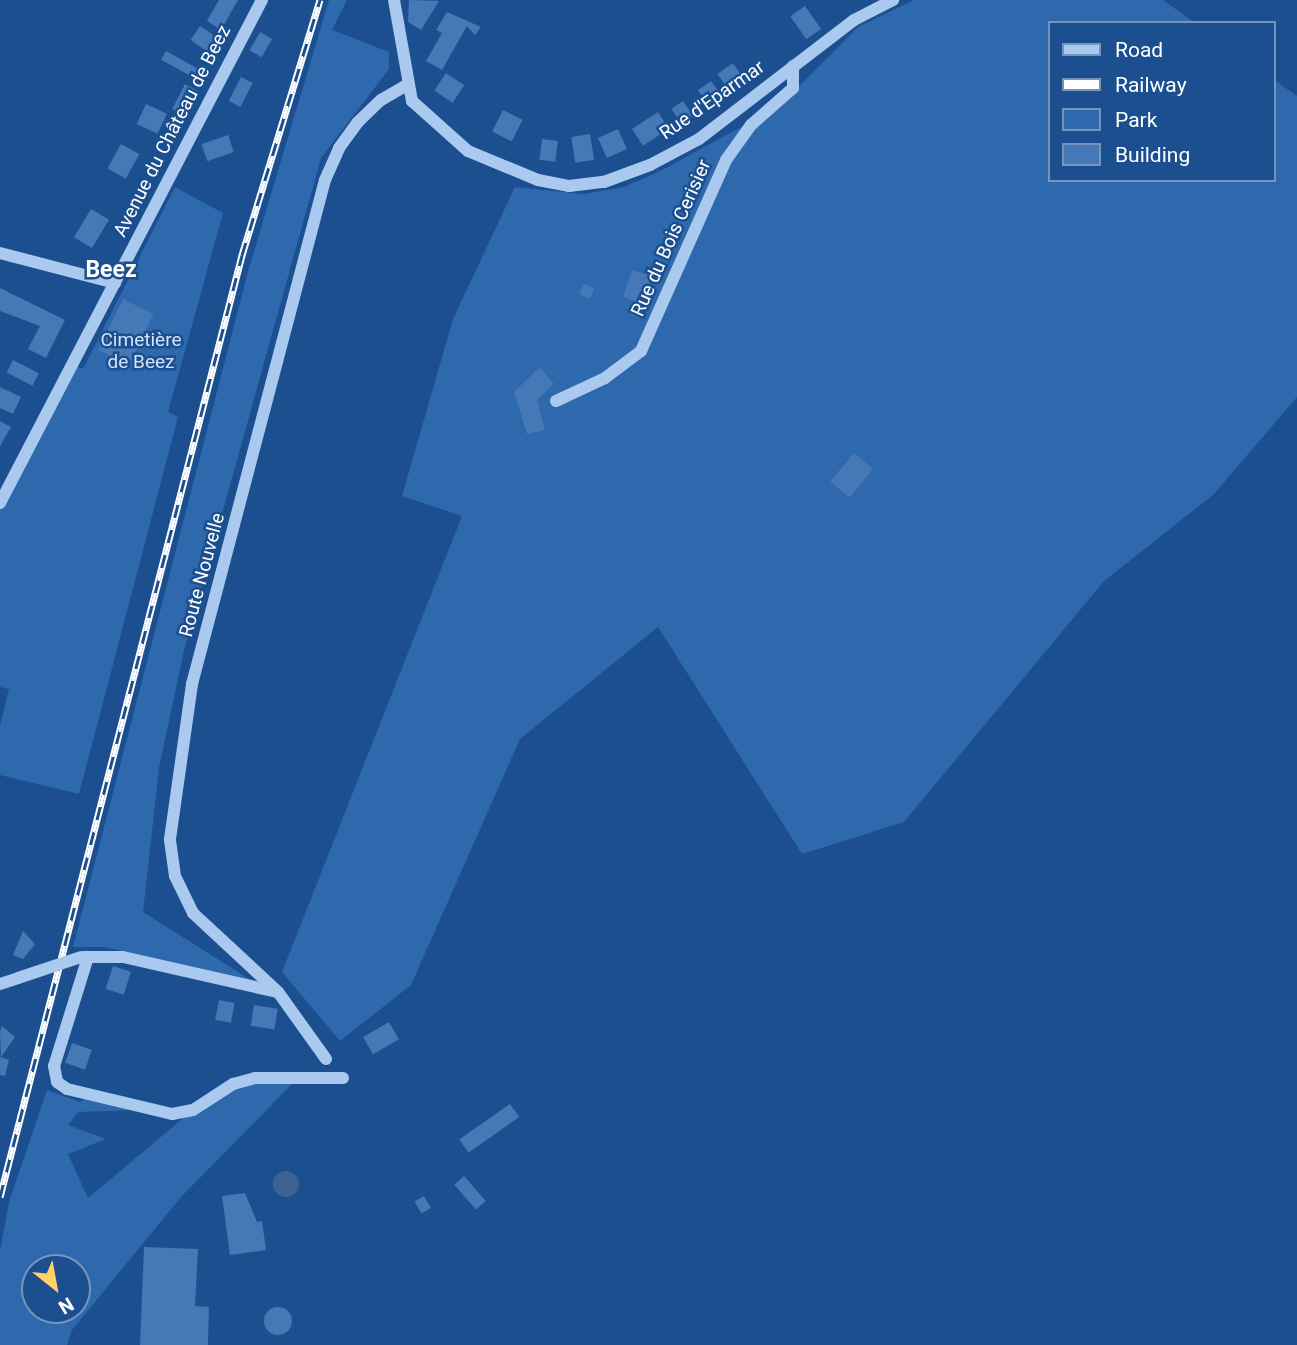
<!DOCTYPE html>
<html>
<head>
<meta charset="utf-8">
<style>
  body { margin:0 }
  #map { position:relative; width:1297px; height:1345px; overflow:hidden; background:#1b4f8f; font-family:Roboto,sans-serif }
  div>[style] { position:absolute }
  .green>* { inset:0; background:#2e69ad }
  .water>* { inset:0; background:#3c6290 }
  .round { border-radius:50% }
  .building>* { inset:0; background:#4478b7; transform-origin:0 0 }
  .minor>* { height:12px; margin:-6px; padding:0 6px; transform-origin:6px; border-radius:6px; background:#a9c9ee }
  .rail>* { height:7px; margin-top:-3.5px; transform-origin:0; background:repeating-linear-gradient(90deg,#1b4f8f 0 13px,#fff 0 26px); box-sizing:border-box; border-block:2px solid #fff }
  .minor-bridge>* { height:12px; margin:-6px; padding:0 6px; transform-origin:6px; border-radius:6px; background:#a9c9ee }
  span { translate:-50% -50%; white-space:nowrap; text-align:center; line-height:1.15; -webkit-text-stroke:5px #1b4f8f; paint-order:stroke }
  .street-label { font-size:19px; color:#fff }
  .park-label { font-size:19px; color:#cfe3fa }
  .quarter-label { font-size:23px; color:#fff; font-weight:700 }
  .legend { position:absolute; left:1048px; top:21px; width:228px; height:161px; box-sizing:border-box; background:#1b4f8f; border:2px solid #7695bc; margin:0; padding:9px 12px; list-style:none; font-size:21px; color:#fff }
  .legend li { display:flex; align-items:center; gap:14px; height:35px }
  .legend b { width:35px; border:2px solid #7695bc }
  .north { position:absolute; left:21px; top:1254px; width:70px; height:70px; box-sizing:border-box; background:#1b4f8f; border:2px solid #7695bc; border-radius:50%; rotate:149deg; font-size:19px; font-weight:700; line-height:28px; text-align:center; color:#fff }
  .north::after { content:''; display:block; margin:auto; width:24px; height:32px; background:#ffd166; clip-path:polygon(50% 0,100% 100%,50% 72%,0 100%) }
</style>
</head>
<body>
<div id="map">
  <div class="green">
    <div style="clip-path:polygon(329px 0,347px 0,332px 30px,389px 52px,389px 69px,321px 158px,184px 651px,159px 768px,143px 912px,254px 982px,104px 947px,73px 947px,249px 268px)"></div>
    <div style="clip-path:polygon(914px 0,1163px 0,1195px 23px,1050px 23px,1050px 180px,1274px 180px,1274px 80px,1297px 96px,1297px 397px,1213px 495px,1104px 581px,904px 822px,802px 854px,658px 627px,520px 739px,411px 985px,340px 1041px,282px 972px,462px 516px,402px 496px,453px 319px,515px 187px,583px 194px,624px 187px,662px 170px,778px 107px,858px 27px)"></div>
    <div style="clip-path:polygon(175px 187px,223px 213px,168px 412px,178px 417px,79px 794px,0 775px,0 726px,9px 689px,0 687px,0 503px,73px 365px,83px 369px)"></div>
    <div style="clip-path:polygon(evenodd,298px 1078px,181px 1197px,72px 1330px,67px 1345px,0 1345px,0 1251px,9px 1202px,47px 1090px,80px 1102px,91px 1095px,138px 1110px,78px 1112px,68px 1125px,106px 1139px,68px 1154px,88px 1198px,193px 1110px,233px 1084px,298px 1078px,35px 1268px,77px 1268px,77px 1310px,35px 1310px,35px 1268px)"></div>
  </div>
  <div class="water">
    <div class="round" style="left:273px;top:1171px;width:26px;height:26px"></div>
  </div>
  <div class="building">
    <div style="clip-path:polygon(219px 0,238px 0,221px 30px,207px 21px)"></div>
    <div style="clip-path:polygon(409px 0,439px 1px,421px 30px,408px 22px)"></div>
    <div style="left:805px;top:6px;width:28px;height:18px;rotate:55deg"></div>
    <div style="clip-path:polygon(447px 12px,481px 27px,475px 35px,467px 26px,442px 70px,426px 61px,442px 33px,436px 30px)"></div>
    <div style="left:200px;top:26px;width:22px;height:17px;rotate:34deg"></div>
    <div style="left:260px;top:32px;width:14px;height:21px;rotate:30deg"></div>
    <div style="left:166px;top:51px;width:46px;height:10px;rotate:29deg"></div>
    <div style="left:733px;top:63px;width:19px;height:19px;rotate:55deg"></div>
    <div style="left:446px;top:73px;width:22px;height:21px;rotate:34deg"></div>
    <div style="left:241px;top:77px;width:13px;height:27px;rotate:27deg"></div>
    <div style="left:711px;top:81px;width:19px;height:16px;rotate:55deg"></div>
    <div style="left:185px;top:84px;width:13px;height:28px;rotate:27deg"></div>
    <div style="left:683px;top:101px;width:18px;height:14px;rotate:56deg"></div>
    <div style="left:146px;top:104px;width:23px;height:22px;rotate:25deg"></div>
    <div style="left:503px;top:110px;width:22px;height:24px;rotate:27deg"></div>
    <div style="left:658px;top:112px;width:20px;height:31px;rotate:57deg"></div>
    <div style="left:618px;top:129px;width:22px;height:22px;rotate:66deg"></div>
    <div style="left:590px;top:134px;width:26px;height:19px;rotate:81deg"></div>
    <div style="left:228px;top:135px;width:18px;height:28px;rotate:71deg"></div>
    <div style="left:542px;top:139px;width:16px;height:21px;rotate:7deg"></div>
    <div style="left:121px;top:144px;width:21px;height:28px;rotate:29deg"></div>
    <div style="left:91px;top:209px;width:21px;height:33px;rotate:31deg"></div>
    <div style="clip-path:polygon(632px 270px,652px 276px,636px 317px,630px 315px,635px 301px,623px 297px)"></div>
    <div style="left:583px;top:284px;width:12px;height:11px;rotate:20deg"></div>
    <div style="clip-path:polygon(0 288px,65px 320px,46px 358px,28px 349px,40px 326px,0 311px)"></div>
    <div style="left:123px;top:299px;width:34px;height:57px;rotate:26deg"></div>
    <div style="left:13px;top:360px;width:29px;height:14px;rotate:27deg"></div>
    <div style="clip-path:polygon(540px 367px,554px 384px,537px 400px,545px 430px,527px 434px,514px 392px)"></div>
    <div style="clip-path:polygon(0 387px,21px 397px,13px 414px,0 408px)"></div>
    <div style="clip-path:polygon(0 421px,11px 427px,0 446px)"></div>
    <div style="left:854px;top:453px;width:25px;height:37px;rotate:40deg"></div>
    <div style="clip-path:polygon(23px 931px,35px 944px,23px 959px,13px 955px)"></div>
    <div style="left:113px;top:966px;width:19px;height:24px;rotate:18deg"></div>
    <div style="left:219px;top:1000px;width:16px;height:20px;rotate:11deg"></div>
    <div style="left:254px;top:1005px;width:24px;height:21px;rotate:9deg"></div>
    <div style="left:389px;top:1022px;width:20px;height:30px;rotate:60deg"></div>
    <div style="clip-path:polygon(2px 1026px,15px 1037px,1px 1057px,0 1032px)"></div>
    <div style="left:72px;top:1043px;width:21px;height:21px;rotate:19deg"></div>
    <div style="clip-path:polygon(0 1057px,9px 1060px,5px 1076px,0 1075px)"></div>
    <div style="left:510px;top:1104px;width:16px;height:62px;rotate:55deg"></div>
    <div style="left:464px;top:1176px;width:33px;height:13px;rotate:49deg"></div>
    <div style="clip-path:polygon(245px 1193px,257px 1222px,262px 1221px,266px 1250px,230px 1255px,222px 1196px)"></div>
    <div style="left:424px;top:1196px;width:14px;height:11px;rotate:60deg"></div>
    <div style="clip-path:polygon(144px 1247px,198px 1249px,195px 1306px,209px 1307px,208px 1345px,140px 1345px)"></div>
    <div class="round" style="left:264px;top:1307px;width:28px;height:28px"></div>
  </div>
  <div class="minor">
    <div style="left:394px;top:0;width:103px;rotate:79.9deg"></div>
    <div style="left:412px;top:101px;width:75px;rotate:41.8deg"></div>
    <div style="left:468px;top:151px;width:76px;rotate:22.5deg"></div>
    <div style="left:538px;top:180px;width:32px;rotate:11deg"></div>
    <div style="left:569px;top:186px;width:35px;rotate:-7deg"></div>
    <div style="left:604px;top:182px;width:49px;rotate:-20.3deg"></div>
    <div style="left:650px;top:165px;width:55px;rotate:-28deg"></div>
    <div style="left:699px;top:139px;width:195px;rotate:-37.5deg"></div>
    <div style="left:854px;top:20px;width:44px;rotate:-27.1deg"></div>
    <div style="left:0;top:253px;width:119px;rotate:14.6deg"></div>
    <div style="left:556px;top:401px;width:54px;rotate:-25.1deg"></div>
    <div style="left:605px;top:378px;width:45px;rotate:-36.9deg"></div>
    <div style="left:641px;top:351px;width:209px;rotate:-66deg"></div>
    <div style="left:726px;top:160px;width:43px;rotate:-54.5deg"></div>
    <div style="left:751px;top:125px;width:56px;rotate:-41.4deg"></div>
    <div style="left:793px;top:88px;width:22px;rotate:-90deg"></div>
    <div style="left:0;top:503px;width:567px;rotate:-62.49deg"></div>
    <div style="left:83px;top:957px;width:40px"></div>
    <div style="left:123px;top:957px;width:158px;rotate:12.8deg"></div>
    <div style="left:88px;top:957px;width:114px;rotate:107.3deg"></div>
    <div style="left:54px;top:1066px;width:16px;rotate:79deg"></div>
    <div style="left:57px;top:1082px;width:12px;rotate:35deg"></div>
    <div style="left:67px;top:1089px;width:108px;rotate:13.4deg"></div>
    <div style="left:172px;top:1114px;width:21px;rotate:-11deg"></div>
    <div style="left:193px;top:1110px;width:48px;rotate:-33deg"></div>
    <div style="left:233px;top:1084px;width:23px;rotate:-15deg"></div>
    <div style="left:255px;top:1078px;width:88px"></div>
    <div style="left:0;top:984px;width:19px;rotate:-18deg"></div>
    <div style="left:326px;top:1059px;width:82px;rotate:-125.6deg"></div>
    <div style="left:278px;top:992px;width:116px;rotate:-137.1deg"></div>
    <div style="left:193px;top:913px;width:41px;rotate:-115.9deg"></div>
    <div style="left:175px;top:876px;width:37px;rotate:-98deg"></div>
    <div style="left:170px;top:839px;width:157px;rotate:-81.9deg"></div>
    <div style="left:192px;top:684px;width:521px;rotate:-75.22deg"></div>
    <div style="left:325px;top:180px;width:35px;rotate:-66deg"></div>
    <div style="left:339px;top:148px;width:32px;rotate:-54deg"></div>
    <div style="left:358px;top:122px;width:32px;rotate:-44deg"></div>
    <div style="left:381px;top:100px;width:30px;rotate:-30deg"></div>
  </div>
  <div class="rail">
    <div style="left:0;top:1197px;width:973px;rotate:-75.59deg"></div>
    <div style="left:242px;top:255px;width:267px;rotate:-73deg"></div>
  </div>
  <div class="minor-bridge">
    <div style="left:18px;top:978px;width:66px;rotate:-18.4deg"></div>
  </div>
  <div class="street-label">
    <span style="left:712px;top:100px;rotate:-35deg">Rue d'Eparmar</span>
    <span style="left:172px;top:131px;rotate:-63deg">Avenue du Château de Beez</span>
    <span style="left:671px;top:238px;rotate:-66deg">Rue du Bois Cerisier</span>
    <span style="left:202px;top:575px;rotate:-75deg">Route Nouvelle</span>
  </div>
  <div class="park-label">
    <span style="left:141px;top:351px">Cimetière<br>de Beez</span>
  </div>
  <div class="quarter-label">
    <span style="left:111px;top:270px">Beez</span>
  </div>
  <ul class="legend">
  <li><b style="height:9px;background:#a9c9ee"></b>Road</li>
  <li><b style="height:9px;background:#fff"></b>Railway</li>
  <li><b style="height:19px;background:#2e69ad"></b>Park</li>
  <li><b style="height:19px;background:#4478b7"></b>Building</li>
  </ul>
  <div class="north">N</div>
</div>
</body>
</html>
